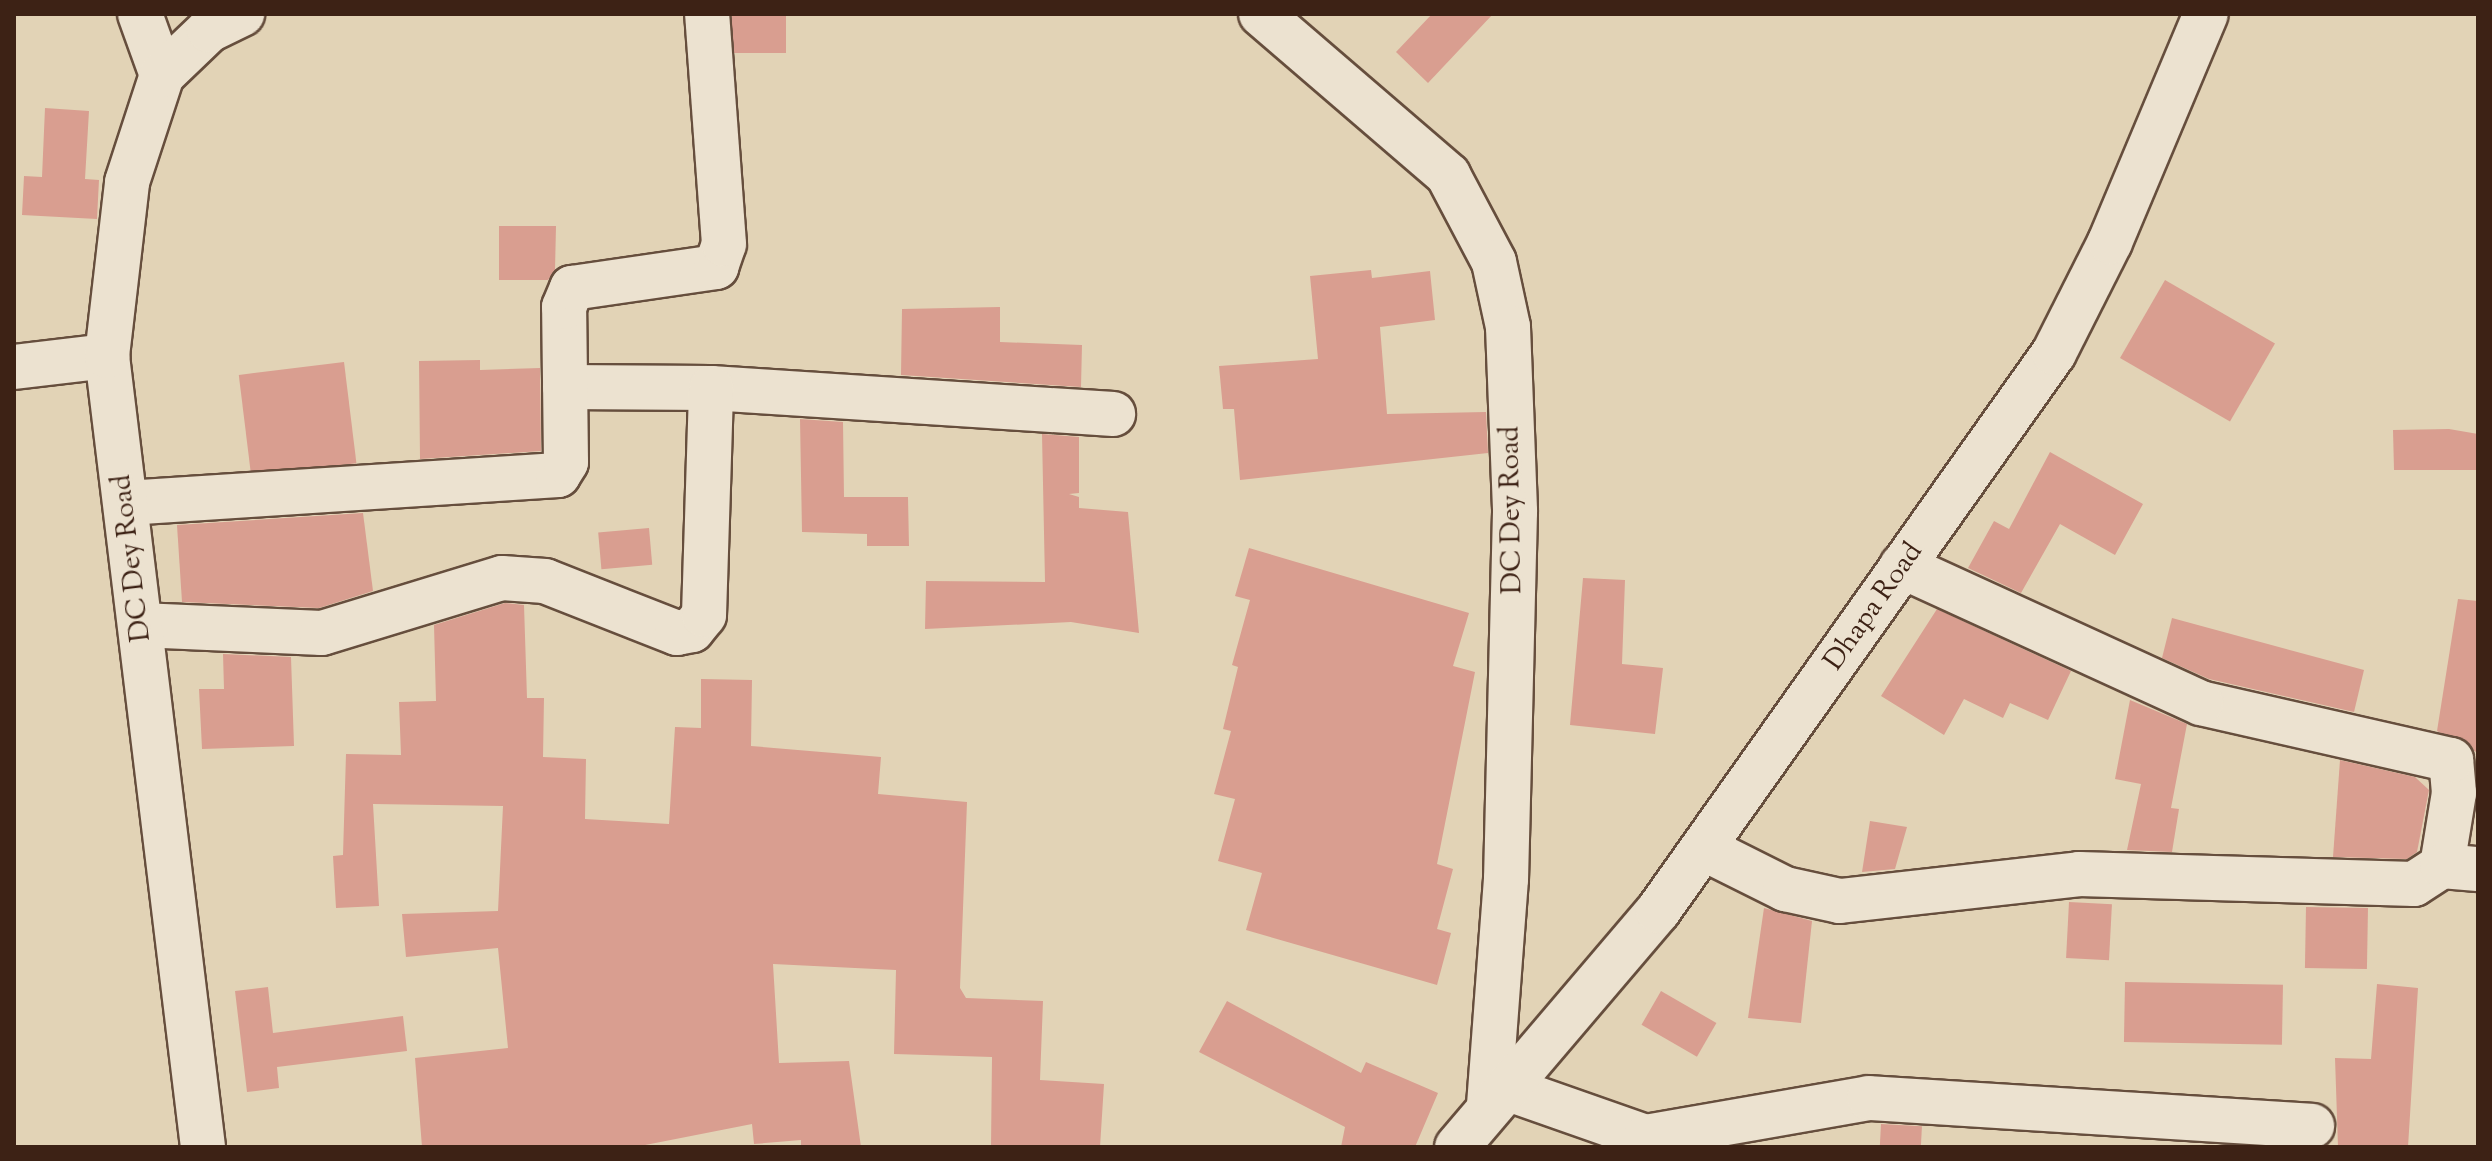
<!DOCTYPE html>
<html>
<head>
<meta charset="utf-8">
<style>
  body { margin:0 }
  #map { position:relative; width:2492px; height:1161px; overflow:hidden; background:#e2d3b6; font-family:"Sorts Mill Goudy",serif }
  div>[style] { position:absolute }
  .building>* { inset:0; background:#d99e90; transform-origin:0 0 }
  .roads { filter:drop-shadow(2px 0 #664e3d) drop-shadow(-2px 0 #664e3d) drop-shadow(0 2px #664e3d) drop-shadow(0 -2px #664e3d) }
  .minor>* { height:44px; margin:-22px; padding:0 22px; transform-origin:22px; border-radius:22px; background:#ece2d0 }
  .tertiary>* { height:44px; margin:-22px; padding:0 22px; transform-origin:22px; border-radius:22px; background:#ece2d0 }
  span { translate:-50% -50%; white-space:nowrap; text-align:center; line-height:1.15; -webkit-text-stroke:6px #ece2d0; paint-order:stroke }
  .street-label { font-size:28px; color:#3d2215 }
  .frame { position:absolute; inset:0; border:16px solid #3d2215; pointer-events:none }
</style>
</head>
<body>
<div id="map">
  <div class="building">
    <div style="left:732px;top:14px;width:54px;height:39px"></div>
    <div style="clip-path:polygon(1432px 14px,1493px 14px,1428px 83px,1396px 52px)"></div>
    <div style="clip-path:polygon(45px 108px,89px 111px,85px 179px,99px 180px,97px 219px,22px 215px,24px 176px,42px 177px)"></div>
    <div style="clip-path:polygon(499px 226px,556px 226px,555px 270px,548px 280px,499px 280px)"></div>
    <div style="clip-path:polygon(1371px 270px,1372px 278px,1430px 271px,1435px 320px,1380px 327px,1387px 414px,1486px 412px,1488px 453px,1240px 480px,1234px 409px,1223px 409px,1219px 366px,1318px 359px,1310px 276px)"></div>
    <div style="left:2165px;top:280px;width:127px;height:90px;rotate:30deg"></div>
    <div style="clip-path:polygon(1000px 307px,1000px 342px,1082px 345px,1081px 387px,901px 375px,902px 309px)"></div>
    <div style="clip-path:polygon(480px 360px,480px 370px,540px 368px,541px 451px,420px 459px,419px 361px)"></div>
    <div style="left:344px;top:362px;width:102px;height:106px;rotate:83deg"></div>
    <div style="clip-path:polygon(800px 419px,843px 422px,844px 497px,908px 497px,909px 546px,867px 546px,867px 534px,802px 532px)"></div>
    <div style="clip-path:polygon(2449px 429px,2478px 434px,2478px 470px,2394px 470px,2393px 430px)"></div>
    <div style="clip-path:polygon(1042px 434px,1079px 437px,1079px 493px,1069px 494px,1079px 497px,1079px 508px,1128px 512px,1139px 633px,1071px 622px,925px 629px,926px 581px,1045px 582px)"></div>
    <div style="clip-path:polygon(2050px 452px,2143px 504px,2115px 555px,2060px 524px,2021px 593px,1968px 568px,1994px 521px,2009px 529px)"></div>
    <div style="clip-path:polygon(363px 513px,373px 591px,319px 608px,182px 602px,177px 525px)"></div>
    <div style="left:649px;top:528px;width:37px;height:51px;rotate:85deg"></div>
    <div style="clip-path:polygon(1249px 548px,1469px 613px,1453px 666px,1475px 672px,1437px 864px,1453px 869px,1437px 929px,1451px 933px,1437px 985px,1246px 930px,1262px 873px,1218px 861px,1235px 799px,1214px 794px,1231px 731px,1223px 729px,1238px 667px,1232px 665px,1250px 600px,1235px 596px)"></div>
    <div style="clip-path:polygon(1583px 578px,1625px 580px,1622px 664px,1663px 668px,1655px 734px,1570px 725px)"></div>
    <div style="clip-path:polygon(2458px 599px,2478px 601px,2478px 753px,2437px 731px)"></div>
    <div style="clip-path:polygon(505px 603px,524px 605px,527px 698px,544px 698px,543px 757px,586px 759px,585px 819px,669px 824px,675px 727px,701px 728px,701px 679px,752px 680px,751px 746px,881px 757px,878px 794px,967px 802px,960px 988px,966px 998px,1043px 1001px,1040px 1080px,1104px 1084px,1100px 1147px,991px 1147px,992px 1057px,894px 1054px,896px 970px,773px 964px,779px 1063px,849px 1061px,861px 1147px,801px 1147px,801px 1140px,754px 1144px,752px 1124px,635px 1147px,422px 1147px,415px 1058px,508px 1048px,498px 948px,406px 957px,402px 914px,498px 911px,503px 806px,373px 804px,379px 906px,336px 908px,333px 856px,343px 855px,346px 754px,401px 755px,399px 702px,436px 701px,434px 625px)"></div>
    <div style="clip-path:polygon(1937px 609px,2071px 671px,2048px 720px,2010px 703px,2003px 718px,1964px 699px,1944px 735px,1881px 696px)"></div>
    <div style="clip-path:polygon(2172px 618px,2364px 670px,2354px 712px,2209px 679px,2162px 658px)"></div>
    <div style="clip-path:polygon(223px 654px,291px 657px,294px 746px,202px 749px,199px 689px,224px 689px)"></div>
    <div style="clip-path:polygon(2130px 700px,2187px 724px,2171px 808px,2179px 809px,2172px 852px,2127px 850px,2141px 784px,2115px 779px)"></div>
    <div style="clip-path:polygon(2340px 760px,2415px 777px,2429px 790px,2417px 852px,2407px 859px,2333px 857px)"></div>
    <div style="clip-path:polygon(1870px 821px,1907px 827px,1895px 869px,1862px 872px)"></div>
    <div style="left:2069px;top:902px;width:43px;height:56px;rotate:3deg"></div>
    <div style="left:2306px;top:907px;width:62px;height:61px;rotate:1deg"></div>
    <div style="clip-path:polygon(1764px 908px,1812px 921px,1801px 1023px,1748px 1018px)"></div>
    <div style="left:2125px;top:982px;width:158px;height:60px;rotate:1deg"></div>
    <div style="clip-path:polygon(2377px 984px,2418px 988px,2408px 1147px,2338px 1147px,2335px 1058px,2371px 1059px)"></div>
    <div style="clip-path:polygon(268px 987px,273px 1033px,403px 1016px,407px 1051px,277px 1067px,279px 1088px,247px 1092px,235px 991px)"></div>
    <div style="left:1661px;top:991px;width:64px;height:39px;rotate:30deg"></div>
    <div style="clip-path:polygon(1227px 1001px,1361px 1073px,1366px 1062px,1438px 1093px,1415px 1147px,1341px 1147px,1345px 1127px,1199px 1052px)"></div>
    <div style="left:1881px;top:1124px;width:41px;height:23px;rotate:3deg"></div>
  </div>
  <div class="roads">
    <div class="minor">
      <div style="left:140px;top:14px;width:65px;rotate:70.2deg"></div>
      <div style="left:565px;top:387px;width:146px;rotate:0.4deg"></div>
      <div style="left:711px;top:388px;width:403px;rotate:3.7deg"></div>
      <div style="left:126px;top:503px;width:433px;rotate:-3.7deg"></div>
      <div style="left:558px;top:475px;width:15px;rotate:-58deg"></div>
      <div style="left:566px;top:462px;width:155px;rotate:-90.7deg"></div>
      <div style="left:564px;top:307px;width:21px;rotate:-67deg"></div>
      <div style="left:572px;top:288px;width:146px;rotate:-8.3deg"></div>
      <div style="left:716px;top:267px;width:24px;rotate:-71deg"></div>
      <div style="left:724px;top:244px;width:231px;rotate:-94.2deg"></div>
      <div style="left:140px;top:625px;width:182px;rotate:2.5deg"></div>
      <div style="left:322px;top:633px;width:188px;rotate:-17deg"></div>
      <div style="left:502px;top:578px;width:43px;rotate:4deg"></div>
      <div style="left:545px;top:581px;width:142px;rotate:21.5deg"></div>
      <div style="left:677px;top:633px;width:15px;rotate:-11deg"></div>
      <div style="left:692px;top:630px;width:19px;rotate:-51deg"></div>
      <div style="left:704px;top:615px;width:227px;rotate:-88.2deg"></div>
      <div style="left:1703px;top:848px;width:92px;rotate:26.6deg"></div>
      <div style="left:1785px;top:889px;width:56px;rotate:12.3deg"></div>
      <div style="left:1840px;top:901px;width:241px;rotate:-6.4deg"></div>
      <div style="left:2079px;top:874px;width:335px;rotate:1.7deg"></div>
      <div style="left:2414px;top:884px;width:33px;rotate:-33deg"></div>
      <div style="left:2442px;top:866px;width:74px;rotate:-80.7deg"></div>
      <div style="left:2454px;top:793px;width:33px;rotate:-95deg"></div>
      <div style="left:2451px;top:760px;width:256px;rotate:-167.2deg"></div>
      <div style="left:2201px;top:703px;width:329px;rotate:-155.4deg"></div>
      <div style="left:2442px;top:866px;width:36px;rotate:5deg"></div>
      <div style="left:1503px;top:1087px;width:151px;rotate:19.3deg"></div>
      <div style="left:1646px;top:1137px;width:226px;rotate:-9.9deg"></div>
      <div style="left:1869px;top:1098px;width:444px;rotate:3.6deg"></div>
    </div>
    <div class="tertiary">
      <div style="left:1261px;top:14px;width:247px;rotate:40.7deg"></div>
      <div style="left:1448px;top:175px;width:98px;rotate:62.1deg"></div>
      <div style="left:1494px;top:262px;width:66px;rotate:77.8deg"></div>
      <div style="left:1508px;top:327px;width:185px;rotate:87.8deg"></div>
      <div style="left:1515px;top:512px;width:367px;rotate:91.4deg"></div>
      <div style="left:1506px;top:879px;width:225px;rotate:94.3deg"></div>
      <div style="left:14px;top:367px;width:94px;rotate:-6.7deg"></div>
      <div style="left:203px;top:1147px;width:797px;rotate:-96.92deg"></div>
      <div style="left:107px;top:356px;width:175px;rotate:-83.4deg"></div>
      <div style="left:127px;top:182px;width:113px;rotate:-71.9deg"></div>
      <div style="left:162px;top:75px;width:65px;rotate:-43.8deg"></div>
      <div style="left:209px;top:30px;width:37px;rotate:-26deg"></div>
      <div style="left:1457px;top:1147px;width:310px;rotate:-49.6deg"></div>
      <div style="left:1658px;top:911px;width:684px;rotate:-54.64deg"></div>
      <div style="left:2054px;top:353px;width:124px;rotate:-63.2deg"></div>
      <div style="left:2110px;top:242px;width:247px;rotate:-67.2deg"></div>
    </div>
  </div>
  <div class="street-label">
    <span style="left:1512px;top:510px;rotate:-91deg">DC Dey Road</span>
    <span style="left:132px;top:558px;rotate:-97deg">DC Dey Road</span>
    <span style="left:1874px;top:607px;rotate:-55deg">Dhapa Road</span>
  </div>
  <div class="frame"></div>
</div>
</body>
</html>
